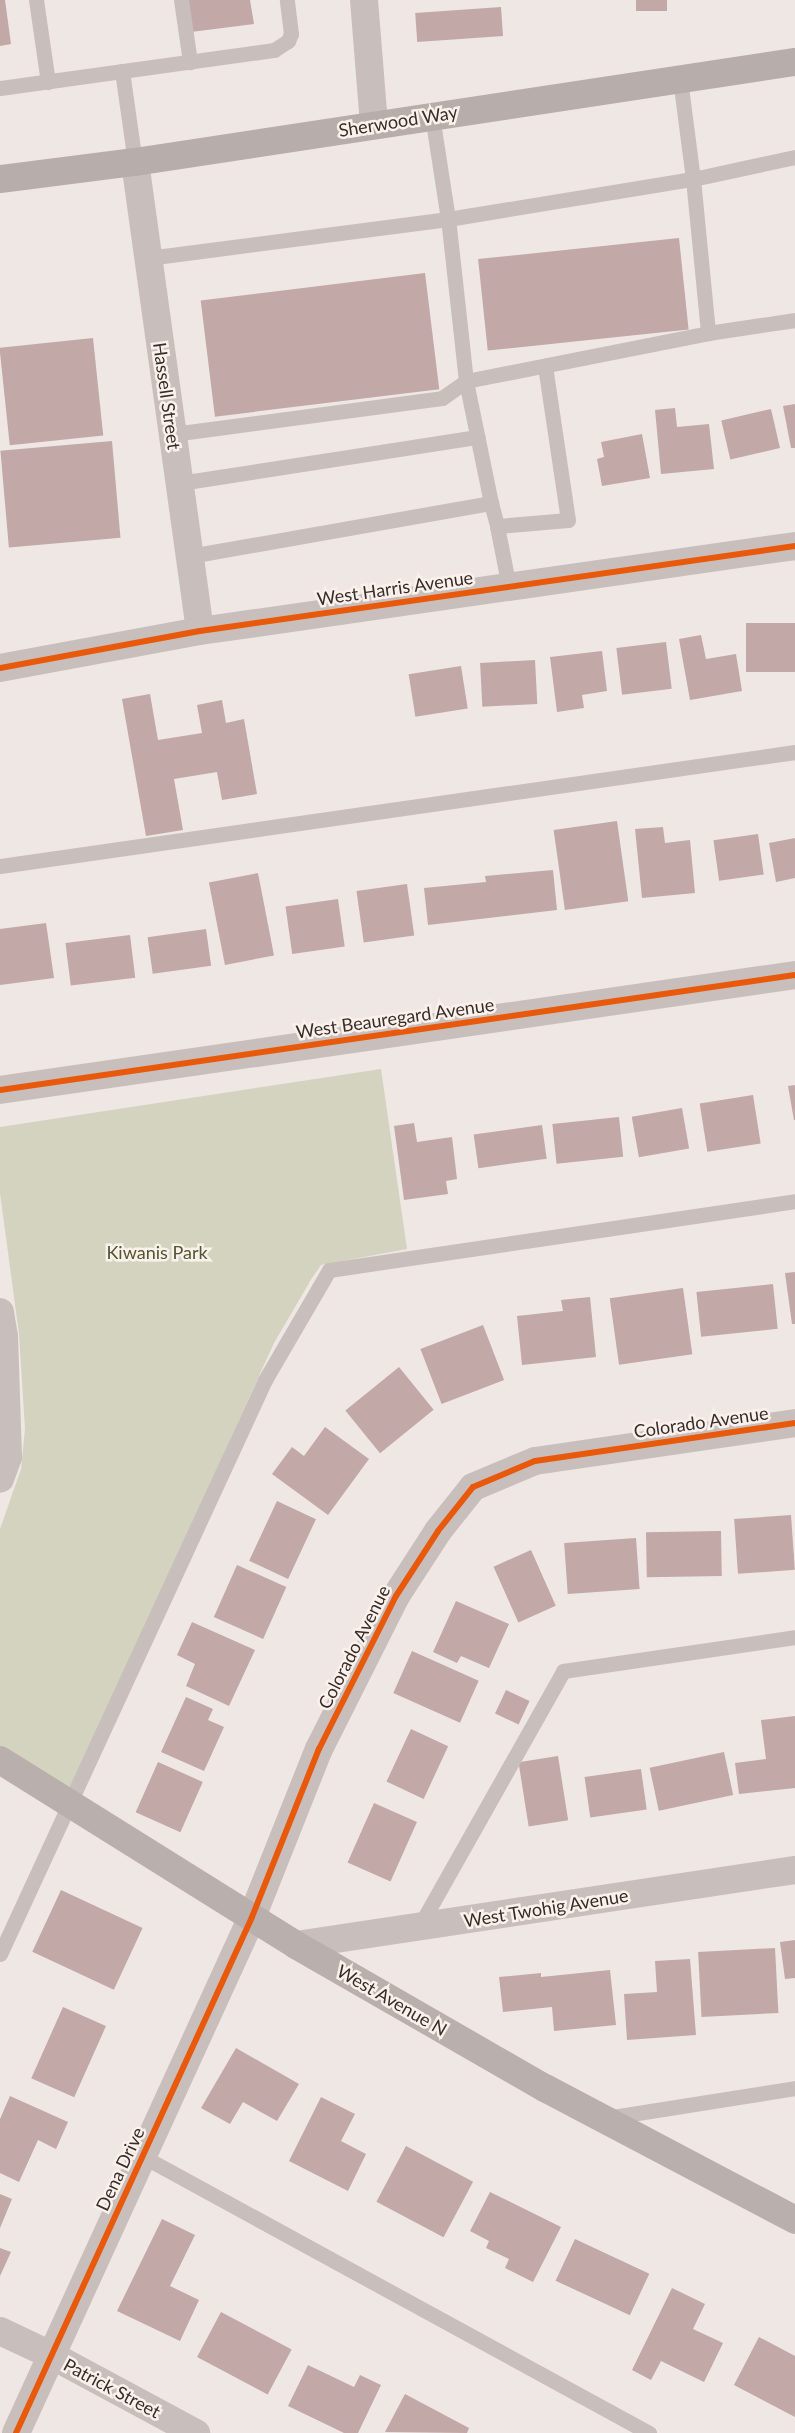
<!DOCTYPE html>
<html>
<head>
<meta charset="utf-8">
<style>
  body { margin:0 }
  #map { position:relative; width:795px; height:2433px; overflow:hidden; background:#efe7e4; font-family:Lato,sans-serif }
  div>[style] { position:absolute }
  .green>* { inset:0; background:#d4d3bf }
  .building>* { inset:0; background:#c2a8a6; transform-origin:0 0 }
  .service>* { height:15px; margin:-7.5px; padding:0 7.5px; transform-origin:7.5px; border-radius:7.5px; background:#c8bfbc }
  .minor>* { height:28px; margin:-14px; padding:0 14px; transform-origin:14px; border-radius:14px; background:#c8bfbc }
  .tertiary>* { height:28px; margin:-14px; padding:0 14px; transform-origin:14px; border-radius:14px; background:#c8bfbc }
  .secondary>* { height:28px; margin:-14px; padding:0 14px; transform-origin:14px; border-radius:14px; background:#b9b0ad }
  .primary>* { height:28px; margin:-14px; padding:0 14px; transform-origin:14px; border-radius:14px; background:#b7aeab }
  .cycleway>* { height:6px; margin:-3px; padding:0 3px; transform-origin:3px; border-radius:3px; background:#e8590c }
  span { translate:-50% -50%; white-space:nowrap; text-align:center; line-height:1.15; -webkit-text-stroke:5px #faf1ec; paint-order:stroke }
  .street-label { font-size:18px; color:#392c2a }
  .park-label { font-size:18px; color:#51572f }
</style>
</head>
<body>
<div id="map">
  <div class="green">
    <div style="clip-path:polygon(381px 1069px,407px 1249px,321px 1265px,312px 1278px,274px 1343px,68px 1796px,0 1746px,0 1529px,21px 1469px,25px 1429px,19px 1334px,0 1193px,0 1127px)"></div>
  </div>
  <div class="building">
    <div style="clip-path:polygon(0 0,5px 0,11px 44px,0 46px)"></div>
    <div style="clip-path:polygon(187px 0,250px 0,254px 24px,191px 32px)"></div>
    <div style="left:636px;top:0;width:31px;height:11px"></div>
    <div style="left:501px;top:7px;width:29px;height:86px;rotate:86deg"></div>
    <div style="left:679px;top:238px;width:92px;height:202px;rotate:84deg"></div>
    <div style="left:425px;top:273px;width:117px;height:226px;rotate:83deg"></div>
    <div style="left:93px;top:338px;width:98px;height:94px;rotate:84deg"></div>
    <div style="clip-path:polygon(795px 404px,795px 448px,791px 448px,783px 406px)"></div>
    <div style="clip-path:polygon(675px 408px,677px 427px,709px 424px,714px 469px,661px 474px,655px 410px)"></div>
    <div style="left:771px;top:409px;width:40px;height:51px;rotate:77deg"></div>
    <div style="clip-path:polygon(642px 434px,650px 478px,602px 486px,597px 459px,604px 457px,601px 442px)"></div>
    <div style="left:112px;top:441px;width:97px;height:112px;rotate:85deg"></div>
    <div style="left:795px;top:623px;width:49px;height:49px;rotate:90deg"></div>
    <div style="clip-path:polygon(701px 635px,706px 659px,736px 654px,742px 691px,690px 700px,679px 639px)"></div>
    <div style="left:666px;top:642px;width:47px;height:50px;rotate:83deg"></div>
    <div style="clip-path:polygon(602px 651px,607px 691px,582px 695px,584px 708px,557px 712px,550px 657px)"></div>
    <div style="left:535px;top:660px;width:44px;height:55px;rotate:87deg"></div>
    <div style="left:461px;top:666px;width:43px;height:53px;rotate:81deg"></div>
    <div style="clip-path:polygon(150px 694px,158px 740px,202px 733px,197px 705px,222px 700px,226px 723px,244px 719px,257px 794px,222px 800px,217px 772px,174px 779px,183px 830px,146px 836px,122px 699px)"></div>
    <div style="left:617px;top:821px;width:81px;height:64px;rotate:82deg"></div>
    <div style="clip-path:polygon(663px 827px,665px 843px,690px 840px,695px 893px,642px 898px,635px 829px)"></div>
    <div style="left:758px;top:834px;width:41px;height:45px;rotate:82deg"></div>
    <div style="clip-path:polygon(795px 838px,795px 878px,776px 882px,769px 843px)"></div>
    <div style="clip-path:polygon(553px 870px,557px 910px,428px 925px,424px 888px,486px 882px,485px 876px)"></div>
    <div style="left:258px;top:873px;width:84px;height:50px;rotate:79deg"></div>
    <div style="left:407px;top:884px;width:52px;height:51px;rotate:82deg"></div>
    <div style="left:338px;top:899px;width:48px;height:53px;rotate:82deg"></div>
    <div style="clip-path:polygon(46px 923px,54px 978px,0 985px,0 929px)"></div>
    <div style="left:206px;top:929px;width:37px;height:59px;rotate:82deg"></div>
    <div style="left:130px;top:935px;width:43px;height:65px;rotate:83deg"></div>
    <div style="clip-path:polygon(795px 1085px,795px 1120px,794px 1120px,788px 1086px)"></div>
    <div style="left:753px;top:1095px;width:49px;height:54px;rotate:81deg"></div>
    <div style="left:682px;top:1108px;width:41px;height:51px;rotate:80deg"></div>
    <div style="left:619px;top:1117px;width:40px;height:67px;rotate:84deg"></div>
    <div style="clip-path:polygon(414px 1123px,417px 1142px,452px 1137px,457px 1179px,446px 1181px,448px 1194px,404px 1200px,394px 1126px)"></div>
    <div style="left:542px;top:1125px;width:34px;height:69px;rotate:82deg"></div>
    <div style="clip-path:polygon(795px 1272px,795px 1324px,792px 1324px,785px 1273px)"></div>
    <div style="left:773px;top:1284px;width:45px;height:77px;rotate:84deg"></div>
    <div style="left:683px;top:1288px;width:67px;height:74px;rotate:82deg"></div>
    <div style="clip-path:polygon(590px 1297px,596px 1357px,522px 1365px,517px 1316px,563px 1311px,561px 1300px)"></div>
    <div style="left:483px;top:1325px;width:59px;height:67px;rotate:69deg"></div>
    <div style="left:399px;top:1367px;width:55px;height:69px;rotate:51deg"></div>
    <div style="clip-path:polygon(325px 1427px,369px 1459px,328px 1515px,272px 1474px,292px 1447px,304px 1456px)"></div>
    <div style="left:277px;top:1501px;width:43px;height:66px;rotate:25deg"></div>
    <div style="left:791px;top:1515px;width:55px;height:57px;rotate:86deg"></div>
    <div style="left:721px;top:1531px;width:45px;height:75px;rotate:89deg"></div>
    <div style="left:636px;top:1538px;width:51px;height:72px;rotate:86deg"></div>
    <div style="left:531px;top:1550px;width:61px;height:41px;rotate:66deg"></div>
    <div style="left:237px;top:1565px;width:54px;height:57px;rotate:24deg"></div>
    <div style="clip-path:polygon(456px 1601px,509px 1624px,489px 1668px,461px 1656px,457px 1663px,433px 1652px)"></div>
    <div style="clip-path:polygon(192px 1622px,255px 1650px,229px 1706px,186px 1686px,195px 1664px,177px 1655px)"></div>
    <div style="left:412px;top:1651px;width:73px;height:46px;rotate:24deg"></div>
    <div style="left:506px;top:1690px;width:26px;height:26px;rotate:25deg"></div>
    <div style="clip-path:polygon(186px 1697px,213px 1709px,208px 1720px,224px 1727px,204px 1771px,161px 1752px)"></div>
    <div style="clip-path:polygon(795px 1716px,795px 1788px,739px 1794px,735px 1763px,766px 1759px,761px 1720px)"></div>
    <div style="left:411px;top:1729px;width:41px;height:58px;rotate:25deg"></div>
    <div style="left:724px;top:1752px;width:44px;height:76px;rotate:78deg"></div>
    <div style="left:558px;top:1756px;width:65px;height:40px;rotate:81deg"></div>
    <div style="left:158px;top:1762px;width:49px;height:55px;rotate:24deg"></div>
    <div style="left:641px;top:1769px;width:41px;height:57px;rotate:82deg"></div>
    <div style="left:374px;top:1803px;width:47px;height:65px;rotate:24deg"></div>
    <div style="left:61px;top:1890px;width:90px;height:68px;rotate:25deg"></div>
    <div style="clip-path:polygon(795px 1940px,795px 1978px,785px 1979px,780px 1942px)"></div>
    <div style="left:775px;top:1948px;width:65px;height:77px;rotate:87deg"></div>
    <div style="clip-path:polygon(690px 1959px,696px 2035px,627px 2040px,624px 1994px,657px 1992px,655px 1961px)"></div>
    <div style="clip-path:polygon(610px 1970px,616px 2025px,554px 2031px,552px 2007px,503px 2012px,499px 1977px,541px 1973px,541px 1977px)"></div>
    <div style="left:63px;top:2007px;width:47px;height:78px;rotate:24deg"></div>
    <div style="clip-path:polygon(236px 2048px,299px 2084px,277px 2121px,243px 2102px,230px 2124px,201px 2108px)"></div>
    <div style="clip-path:polygon(10px 2096px,68px 2122px,56px 2149px,38px 2140px,19px 2182px,0 2173px,0 2119px)"></div>
    <div style="clip-path:polygon(321px 2097px,355px 2114px,341px 2141px,366px 2154px,348px 2191px,289px 2161px)"></div>
    <div style="left:406px;top:2146px;width:76px;height:63px;rotate:28deg"></div>
    <div style="clip-path:polygon(490px 2192px,561px 2227px,533px 2282px,505px 2268px,509px 2259px,486px 2248px,489px 2241px,470px 2231px)"></div>
    <div style="clip-path:polygon(0 2194px,12px 2199px,0 2228px)"></div>
    <div style="clip-path:polygon(162px 2219px,195px 2235px,170px 2286px,199px 2300px,180px 2341px,117px 2311px)"></div>
    <div style="left:575px;top:2239px;width:82px;height:46px;rotate:25deg"></div>
    <div style="clip-path:polygon(0 2248px,11px 2252px,0 2276px)"></div>
    <div style="clip-path:polygon(672px 2288px,705px 2304px,693px 2329px,723px 2343px,704px 2382px,661px 2361px,651px 2380px,632px 2370px)"></div>
    <div style="left:221px;top:2312px;width:80px;height:51px;rotate:28deg"></div>
    <div style="clip-path:polygon(759px 2337px,795px 2356px,795px 2417px,734px 2385px)"></div>
    <div style="clip-path:polygon(308px 2365px,354px 2387px,360px 2375px,381px 2385px,358px 2433px,344px 2433px,288px 2406px)"></div>
    <div style="clip-path:polygon(405px 2394px,469px 2428px,467px 2433px,385px 2432px)"></div>
  </div>
  <div class="service">
    <div style="left:36px;top:0;width:83px;rotate:81.7deg"></div>
    <div style="left:181px;top:0;width:63px;rotate:81.7deg"></div>
    <div style="left:122px;top:71px;width:92px;rotate:81.9deg"></div>
    <div style="left:680px;top:79px;width:101px;rotate:82.6deg"></div>
    <div style="left:693px;top:179px;width:155px;rotate:84.4deg"></div>
    <div style="left:0;top:88px;width:277px;rotate:-7.9deg"></div>
    <div style="left:274px;top:50px;width:17px;rotate:-33deg"></div>
    <div style="left:288px;top:41px;width:8px;rotate:-67deg"></div>
    <div style="left:291px;top:34px;width:34px;rotate:-97deg"></div>
    <div style="left:148px;top:258px;width:303px;rotate:-7.4deg"></div>
    <div style="left:448px;top:219px;width:248px;rotate:-9.3deg"></div>
    <div style="left:693px;top:179px;width:104px;rotate:-12.2deg"></div>
    <div style="left:173px;top:434px;width:271px;rotate:-7.6deg"></div>
    <div style="left:442px;top:398px;width:29px;rotate:-35deg"></div>
    <div style="left:466px;top:381px;width:247px;rotate:-11.2deg"></div>
    <div style="left:708px;top:333px;width:88px;rotate:-8.5deg"></div>
    <div style="left:180px;top:483px;width:301px;rotate:-8.8deg"></div>
    <div style="left:491px;top:503px;width:24px;rotate:75deg"></div>
    <div style="left:497px;top:526px;width:71px;rotate:-4.8deg"></div>
    <div style="left:568px;top:520px;width:156px;rotate:-98.5deg"></div>
    <div style="left:497px;top:526px;width:62px;rotate:78.9deg"></div>
    <div style="left:190px;top:556px;width:306px;rotate:-10deg"></div>
    <div style="left:491px;top:503px;width:125px;rotate:-101.6deg"></div>
    <div style="left:466px;top:381px;width:163px;rotate:-96.3deg"></div>
    <div style="left:448px;top:219px;width:104px;rotate:-98.8deg"></div>
    <div style="left:0;top:866px;width:803px;rotate:-8.16deg"></div>
    <div style="left:419px;top:1927px;width:294px;rotate:-60.6deg"></div>
    <div style="left:563px;top:1671px;width:234px;rotate:-8.3deg"></div>
    <div style="left:0;top:1954px;width:632px;rotate:-65.22deg"></div>
    <div style="left:265px;top:1380px;width:127px;rotate:-59.8deg"></div>
    <div style="left:329px;top:1270px;width:471px;rotate:-8.4deg"></div>
    <div style="left:606px;top:2118px;width:191px;rotate:-9deg"></div>
    <div style="left:142px;top:2156px;width:578px;rotate:28.65deg"></div>
  </div>
  <div class="minor">
    <div style="left:364px;top:0;width:124px;rotate:85.4deg"></div>
    <div style="left:135px;top:162px;width:473px;rotate:82.1deg"></div>
    <div style="left:0;top:668px;width:203px;rotate:-10.5deg"></div>
    <div style="left:200px;top:631px;width:601px;rotate:-8.13deg"></div>
    <div style="left:0;top:1312px;width:24px;rotate:81deg"></div>
    <div style="left:4px;top:1336px;width:121px;rotate:88.1deg"></div>
    <div style="left:8px;top:1457px;width:23px;rotate:110deg"></div>
    <div style="left:296px;top:1945px;width:505px;rotate:-8.55deg"></div>
    <div style="left:0;top:2331px;width:56px;rotate:25.2deg"></div>
    <div style="left:51px;top:2355px;width:165px;rotate:28.3deg"></div>
    <div style="left:16px;top:2433px;width:567px;rotate:-65.42deg"></div>
    <div style="left:252px;top:1917px;width:181px;rotate:-68.3deg"></div>
    <div style="left:319px;top:1749px;width:171px;rotate:-63.3deg"></div>
    <div style="left:396px;top:1596px;width:77px;rotate:-57.1deg"></div>
    <div style="left:438px;top:1531px;width:56px;rotate:-51.5deg"></div>
    <div style="left:473px;top:1487px;width:67px;rotate:-22.8deg"></div>
    <div style="left:535px;top:1461px;width:263px;rotate:-8.3deg"></div>
  </div>
  <div class="tertiary">
    <div style="left:0;top:1090px;width:803px;rotate:-8.23deg"></div>
  </div>
  <div class="secondary">
    <div style="left:0;top:1760px;width:349px;rotate:32deg"></div>
    <div style="left:296px;top:1945px;width:287px;rotate:29.9deg"></div>
    <div style="left:545px;top:2088px;width:283px;rotate:27.8deg"></div>
  </div>
  <div class="primary">
    <div style="left:0;top:179px;width:136px;rotate:-7.2deg"></div>
    <div style="left:135px;top:162px;width:668px;rotate:-8.62deg"></div>
  </div>
  <div class="cycleway">
    <div style="left:0;top:668px;width:203px;rotate:-10.5deg"></div>
    <div style="left:200px;top:631px;width:601px;rotate:-8.13deg"></div>
    <div style="left:0;top:1090px;width:803px;rotate:-8.23deg"></div>
    <div style="left:16px;top:2433px;width:567px;rotate:-65.42deg"></div>
    <div style="left:252px;top:1917px;width:181px;rotate:-68.3deg"></div>
    <div style="left:319px;top:1749px;width:171px;rotate:-63.3deg"></div>
    <div style="left:396px;top:1596px;width:77px;rotate:-57.1deg"></div>
    <div style="left:438px;top:1531px;width:56px;rotate:-51.5deg"></div>
    <div style="left:473px;top:1487px;width:67px;rotate:-22.8deg"></div>
    <div style="left:535px;top:1461px;width:263px;rotate:-8.3deg"></div>
  </div>
  <div class="street-label">
    <span style="left:398px;top:121px;rotate:-9deg">Sherwood Way</span>
    <span style="left:167px;top:396px;rotate:82deg">Hassell Street</span>
    <span style="left:395px;top:588px;rotate:-8deg">West Harris Avenue</span>
    <span style="left:395px;top:1018px;rotate:-8deg">West Beauregard Avenue</span>
    <span style="left:701px;top:1422px;rotate:-8deg">Colorado Avenue</span>
    <span style="left:354px;top:1647px;rotate:-63deg">Colorado Avenue</span>
    <span style="left:546px;top:1908px;rotate:-9deg">West Twohig Avenue</span>
    <span style="left:392px;top:2000px;rotate:30deg">West Avenue N</span>
    <span style="left:120px;top:2169px;rotate:-65deg">Dena Drive</span>
    <span style="left:112px;top:2388px;rotate:28deg">Patrick Street</span>
  </div>
  <div class="park-label">
    <span style="left:157px;top:1252px">Kiwanis Park</span>
  </div>
</div>
</body>
</html>
